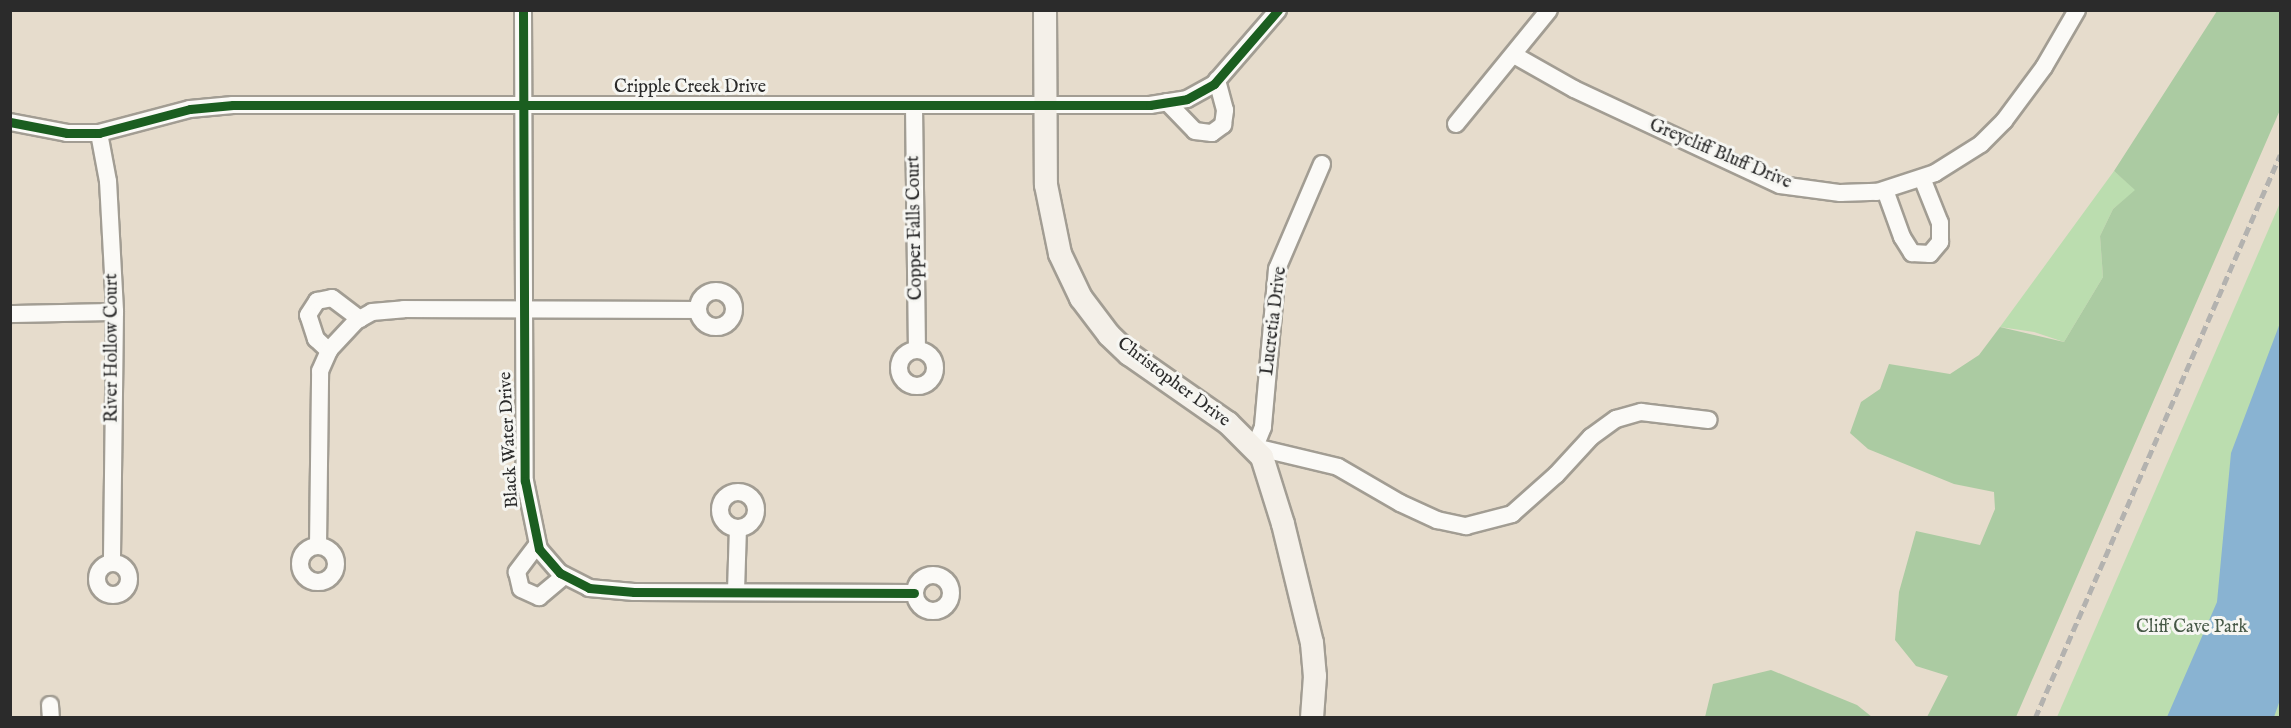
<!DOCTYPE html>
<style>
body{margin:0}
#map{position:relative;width:2291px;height:728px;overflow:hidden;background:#e6dccc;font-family:"IM FELL English",serif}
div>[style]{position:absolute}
.green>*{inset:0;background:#bbddaf}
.forest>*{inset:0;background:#abcba2}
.water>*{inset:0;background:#89b3d2}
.roads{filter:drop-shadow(2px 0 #a29d93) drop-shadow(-2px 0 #a29d93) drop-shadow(0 2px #a29d93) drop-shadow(0 -2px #a29d93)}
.street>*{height:16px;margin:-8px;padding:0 8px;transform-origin:8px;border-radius:8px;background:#fbfaf7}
.street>.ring{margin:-8px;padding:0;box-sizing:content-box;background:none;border:16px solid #fbfaf7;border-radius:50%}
.secondary>*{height:22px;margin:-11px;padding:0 11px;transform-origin:11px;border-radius:11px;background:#f4f0e9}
.rail>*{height:4.5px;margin-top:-2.25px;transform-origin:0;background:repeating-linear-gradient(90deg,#b3b2af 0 9px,transparent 0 13.5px)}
.cycleway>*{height:9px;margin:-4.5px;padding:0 4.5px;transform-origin:4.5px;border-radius:4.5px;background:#1b5e20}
span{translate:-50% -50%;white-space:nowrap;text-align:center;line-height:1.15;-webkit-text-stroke:6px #f6f6f2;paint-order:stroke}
.street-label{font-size:18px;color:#2b2b2b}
.park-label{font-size:18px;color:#465846}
.frame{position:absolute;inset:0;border:12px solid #2b2b2b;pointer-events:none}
</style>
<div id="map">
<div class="green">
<i style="clip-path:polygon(2114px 171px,2136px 190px,2113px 209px,2100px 236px,2103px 277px,2064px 342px,2034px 332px,2000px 327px)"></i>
<i style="clip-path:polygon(2280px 203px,2280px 717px,2057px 717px)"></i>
</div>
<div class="forest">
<i style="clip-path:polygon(2217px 11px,2280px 11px,2280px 110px,2016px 717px,1927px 717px,1948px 676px,1916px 666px,1895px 640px,1899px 592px,1916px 531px,1980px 545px,1995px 509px,1994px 492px,1954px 484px,1868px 449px,1850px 433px,1861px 402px,1880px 389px,1889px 364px,1950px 374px,1979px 355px,2000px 327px,2064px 342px,2103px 277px,2100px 236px,2113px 209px,2135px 190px,2114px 171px)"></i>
<i style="clip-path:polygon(1771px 670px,1857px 705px,1872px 717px,1705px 717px,1713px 684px)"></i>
</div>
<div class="water">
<i style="clip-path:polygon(2280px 323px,2280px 700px,2274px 717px,2167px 717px,2217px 602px,2231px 453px)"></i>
</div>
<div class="roads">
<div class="street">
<i style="left:523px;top:10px;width:471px;rotate:89.8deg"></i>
<i style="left:525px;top:481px;width:69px;rotate:78.4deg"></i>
<i style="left:539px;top:549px;width:32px;rotate:49deg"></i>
<i style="left:560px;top:573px;width:33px;rotate:27deg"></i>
<i style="left:589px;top:588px;width:45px;rotate:5.1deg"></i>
<i style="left:634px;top:592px;width:280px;rotate:0.2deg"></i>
<i style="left:1514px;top:55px;width:69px;rotate:29.5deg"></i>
<i style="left:1574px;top:89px;width:227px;rotate:25deg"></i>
<i style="left:1780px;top:185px;width:61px;rotate:7.6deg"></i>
<i style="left:1840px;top:193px;width:37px;rotate:-2deg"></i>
<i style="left:1877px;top:192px;width:61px;rotate:-18.1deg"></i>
<i style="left:1935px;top:173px;width:54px;rotate:-32.2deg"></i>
<i style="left:1981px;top:144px;width:33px;rotate:-45deg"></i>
<i style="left:2004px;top:121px;width:67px;rotate:-53.5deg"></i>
<i style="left:2044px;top:67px;width:66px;rotate:-59.9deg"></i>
<i style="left:1167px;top:102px;width:40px;rotate:46deg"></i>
<i style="left:1195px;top:131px;width:17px;rotate:7deg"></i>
<i style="left:1212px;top:133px;width:14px;rotate:-36deg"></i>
<i style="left:1223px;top:125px;width:15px;rotate:-82deg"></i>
<i style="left:1225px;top:110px;width:31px;rotate:-105deg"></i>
<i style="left:914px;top:106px;width:244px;rotate:89.3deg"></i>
<i style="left:10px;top:122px;width:58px;rotate:10.9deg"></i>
<i style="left:67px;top:133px;width:32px"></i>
<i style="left:99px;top:133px;width:94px;rotate:-14.8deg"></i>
<i style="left:190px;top:109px;width:43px;rotate:-5.3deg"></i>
<i style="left:233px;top:105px;width:917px"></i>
<i style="left:1150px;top:105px;width:37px;rotate:-9deg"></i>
<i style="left:1187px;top:99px;width:31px;rotate:-29deg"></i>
<i style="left:1214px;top:84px;width:98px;rotate:-49.1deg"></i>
<i style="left:1456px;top:124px;width:147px;rotate:-50.8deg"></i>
<i style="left:99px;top:133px;width:49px;rotate:79.4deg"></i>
<i style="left:108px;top:181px;width:131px;rotate:86.9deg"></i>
<i style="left:115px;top:312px;width:251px;rotate:90.7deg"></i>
<i style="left:1322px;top:164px;width:114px;rotate:113.2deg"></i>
<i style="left:1277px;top:269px;width:159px;rotate:95.1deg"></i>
<i style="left:1263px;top:427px;width:22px;rotate:112deg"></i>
<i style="left:1255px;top:447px;width:85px;rotate:13.5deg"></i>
<i style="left:1338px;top:467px;width:72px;rotate:30.1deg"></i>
<i style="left:1400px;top:503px;width:41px;rotate:24.7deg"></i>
<i style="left:1437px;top:520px;width:30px;rotate:12deg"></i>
<i style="left:1466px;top:526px;width:48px;rotate:-14.6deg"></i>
<i style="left:1512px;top:514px;width:59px;rotate:-41.6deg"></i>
<i style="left:1556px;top:475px;width:52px;rotate:-47.4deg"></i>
<i style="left:1591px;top:437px;width:31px;rotate:-36deg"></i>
<i style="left:1616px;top:419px;width:26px;rotate:-16deg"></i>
<i style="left:1641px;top:412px;width:68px;rotate:6.7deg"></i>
<i style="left:1885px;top:190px;width:50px;rotate:70.1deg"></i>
<i style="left:1902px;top:237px;width:19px;rotate:58deg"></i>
<i style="left:1912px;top:253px;width:18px;rotate:3deg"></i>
<i style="left:1930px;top:254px;width:16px;rotate:-50deg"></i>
<i style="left:1940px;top:242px;width:19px;rotate:-90deg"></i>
<i style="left:1940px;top:223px;width:48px;rotate:-111.8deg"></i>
<i class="ring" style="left:698px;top:291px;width:20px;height:20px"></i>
<i style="left:10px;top:314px;width:105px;rotate:-1.1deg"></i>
<i class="ring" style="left:899px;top:350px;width:20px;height:20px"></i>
<i style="left:329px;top:351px;width:18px;rotate:-137deg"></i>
<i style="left:316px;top:339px;width:25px;rotate:-108deg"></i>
<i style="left:308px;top:315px;width:17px;rotate:-57deg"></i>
<i style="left:317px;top:301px;width:15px;rotate:-11deg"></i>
<i style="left:332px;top:298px;width:35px;rotate:37deg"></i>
<i class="ring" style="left:720px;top:492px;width:20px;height:20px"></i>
<i style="left:537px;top:545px;width:34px;rotate:127deg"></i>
<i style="left:517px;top:572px;width:17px;rotate:77deg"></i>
<i style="left:521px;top:589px;width:20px;rotate:24deg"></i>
<i style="left:539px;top:597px;width:33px;rotate:-40deg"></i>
<i class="ring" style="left:300px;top:546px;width:20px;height:20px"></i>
<i style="left:318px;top:546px;width:175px;rotate:-89.3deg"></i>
<i style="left:320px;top:371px;width:24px;rotate:-66deg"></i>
<i style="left:330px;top:349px;width:38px;rotate:-47deg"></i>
<i style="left:356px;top:321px;width:18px;rotate:-29deg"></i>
<i style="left:372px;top:312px;width:32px;rotate:-5deg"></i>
<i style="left:404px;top:309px;width:293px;rotate:0.2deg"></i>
<i class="ring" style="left:97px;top:563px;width:16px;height:16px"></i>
<i class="ring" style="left:915px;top:575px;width:20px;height:20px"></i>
<i style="left:736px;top:591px;width:63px;rotate:-88.2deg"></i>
<i style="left:50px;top:705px;width:13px;rotate:86deg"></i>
</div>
<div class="secondary">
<i style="left:1045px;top:10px;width:175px;rotate:89.7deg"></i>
<i style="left:1046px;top:185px;width:70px;rotate:78.5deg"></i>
<i style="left:1060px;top:254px;width:49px;rotate:64.5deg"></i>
<i style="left:1081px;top:298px;width:46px;rotate:52.9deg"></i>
<i style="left:1109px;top:335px;width:28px;rotate:44deg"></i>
<i style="left:1129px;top:354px;width:121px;rotate:34.9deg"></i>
<i style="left:1228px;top:423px;width:48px;rotate:45deg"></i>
<i style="left:1262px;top:457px;width:70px;rotate:72.6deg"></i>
<i style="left:1283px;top:524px;width:122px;rotate:76.3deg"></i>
<i style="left:1312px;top:643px;width:33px;rotate:85deg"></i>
<i style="left:1315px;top:676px;width:42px;rotate:94.1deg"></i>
</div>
</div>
<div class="rail">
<i style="left:2035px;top:718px;width:614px;rotate:-66.48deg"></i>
</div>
<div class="cycleway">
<i style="left:523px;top:10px;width:471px;rotate:89.8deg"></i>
<i style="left:525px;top:481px;width:69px;rotate:78.4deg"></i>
<i style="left:539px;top:549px;width:32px;rotate:49deg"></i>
<i style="left:560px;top:573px;width:33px;rotate:27deg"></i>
<i style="left:589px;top:588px;width:45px;rotate:5.1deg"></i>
<i style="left:634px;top:592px;width:280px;rotate:0.2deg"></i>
<i style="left:10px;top:122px;width:58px;rotate:10.9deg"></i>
<i style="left:67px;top:133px;width:32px"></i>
<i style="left:99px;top:133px;width:94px;rotate:-14.8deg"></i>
<i style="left:190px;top:109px;width:43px;rotate:-5.3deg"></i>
<i style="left:233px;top:105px;width:917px"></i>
<i style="left:1150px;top:105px;width:37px;rotate:-9deg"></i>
<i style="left:1187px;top:99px;width:31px;rotate:-29deg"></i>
<i style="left:1214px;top:84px;width:98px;rotate:-49.1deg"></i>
</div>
<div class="street-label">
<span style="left:690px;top:88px">Cripple Creek Drive</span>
<span style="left:1720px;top:155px;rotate:23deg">Greycliff Bluff Drive</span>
<span style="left:916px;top:228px;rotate:-91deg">Copper Falls Court</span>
<span style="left:1275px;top:321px;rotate:-83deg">Lucretia Drive</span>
<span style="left:113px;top:348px;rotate:-90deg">River Hollow Court</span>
<span style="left:1173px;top:383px;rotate:37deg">Christopher Drive</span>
<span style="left:510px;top:440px;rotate:-93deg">Black Water Drive</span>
</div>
<div class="park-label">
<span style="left:2192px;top:628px">Cliff Cave Park</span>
</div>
<div class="frame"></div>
</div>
